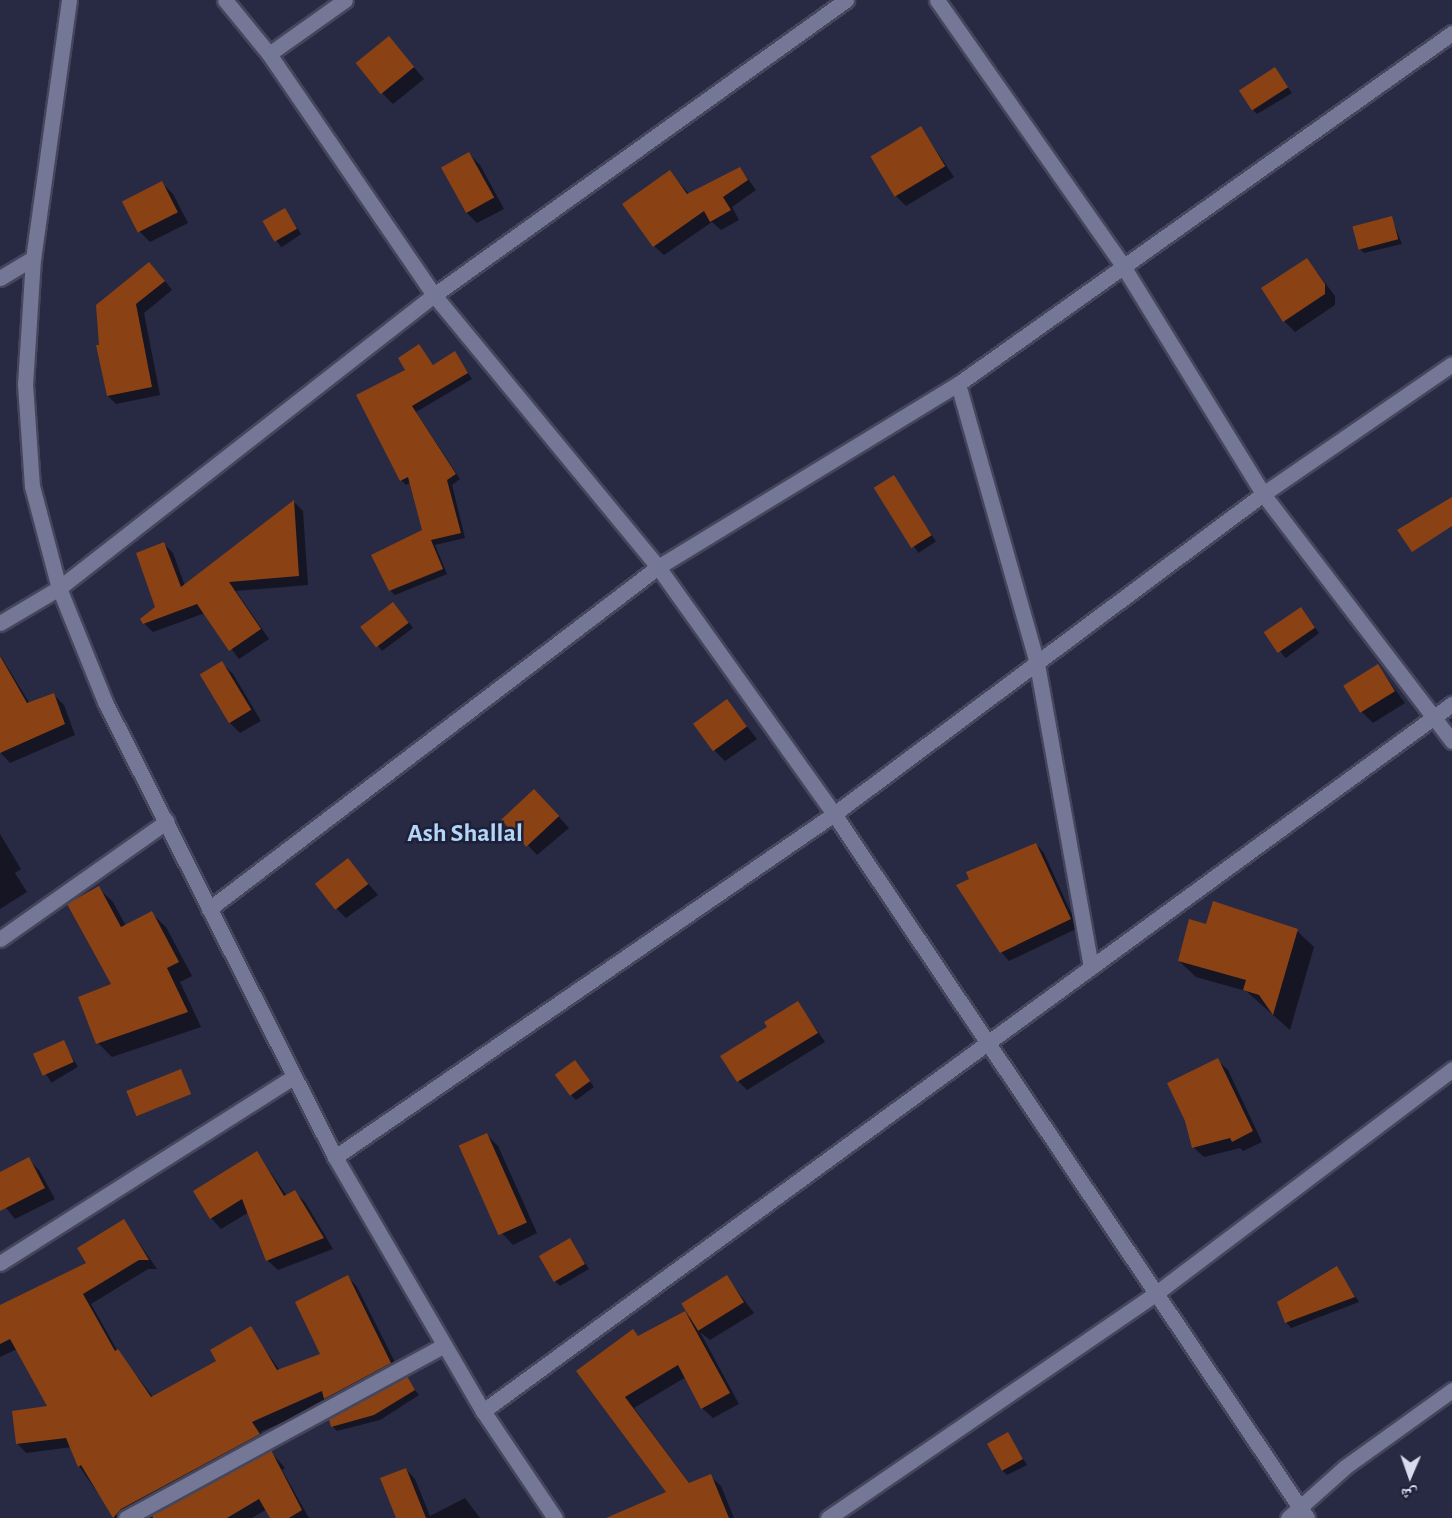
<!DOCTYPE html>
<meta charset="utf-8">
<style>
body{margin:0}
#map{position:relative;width:1452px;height:1518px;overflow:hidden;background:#282943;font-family:"Alegreya Sans","Noto Naskh Arabic",sans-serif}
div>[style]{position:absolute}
.shadow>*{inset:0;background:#0007;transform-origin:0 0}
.building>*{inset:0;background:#8a4214;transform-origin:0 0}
.roads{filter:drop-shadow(2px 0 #45465c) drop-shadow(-2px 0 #45465c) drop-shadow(0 2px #45465c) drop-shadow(0 -2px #45465c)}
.minor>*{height:15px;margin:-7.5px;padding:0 7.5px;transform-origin:7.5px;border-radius:7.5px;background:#747796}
.secondary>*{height:15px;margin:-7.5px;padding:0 7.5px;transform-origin:7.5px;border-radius:7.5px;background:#747796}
span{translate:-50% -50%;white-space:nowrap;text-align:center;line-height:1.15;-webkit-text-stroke:5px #1e1f38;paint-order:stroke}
.quarter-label{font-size:26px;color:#b3d6f8;font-weight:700}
.north{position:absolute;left:1380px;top:1446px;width:60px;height:60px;-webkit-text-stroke:4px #1e1f38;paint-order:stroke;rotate:182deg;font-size:16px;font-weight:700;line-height:24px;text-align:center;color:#dadcee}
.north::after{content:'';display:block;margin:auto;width:21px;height:27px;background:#dadcee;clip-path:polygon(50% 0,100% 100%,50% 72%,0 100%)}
</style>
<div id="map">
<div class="shadow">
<i style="clip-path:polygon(389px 38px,424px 79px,393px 104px,382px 93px)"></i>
<i style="clip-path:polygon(1275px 69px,1292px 93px,1257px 114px,1252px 109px)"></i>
<i style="clip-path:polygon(921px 128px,954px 177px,906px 206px,895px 195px)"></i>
<i style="clip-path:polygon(469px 154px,480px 165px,504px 209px,477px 223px,466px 212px)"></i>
<i style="clip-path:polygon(740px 168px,756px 190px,732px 207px,739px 220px,721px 230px,712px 222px,664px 255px,654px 246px,670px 172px,689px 194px)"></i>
<i style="clip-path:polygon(162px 183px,173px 194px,188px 223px,150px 242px,139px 231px,124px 202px)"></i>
<i style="left:285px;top:210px;width:29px;height:24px;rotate:56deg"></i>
<i style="clip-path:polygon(1391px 217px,1402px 244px,1364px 253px,1359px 248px)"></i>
<i style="clip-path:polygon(1307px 259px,1335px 296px,1335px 305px,1295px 332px,1284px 321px)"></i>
<i style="clip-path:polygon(158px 272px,172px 290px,144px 313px,160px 395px,116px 404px,108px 396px,98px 347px)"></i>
<i style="clip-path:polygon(419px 346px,434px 366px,455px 353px,472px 379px,416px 412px,460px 479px,452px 485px,465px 538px,435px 545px,447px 574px,395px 595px,390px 590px,424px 531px,411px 482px,406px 485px,401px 480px,407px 370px)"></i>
<i style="left:894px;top:477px;width:77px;height:21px;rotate:57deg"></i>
<i style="clip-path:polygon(294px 502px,303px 511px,308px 585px,236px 591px,269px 639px,239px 659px,205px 613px,153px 632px,144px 623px,157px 607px,164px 544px,173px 553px,185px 586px)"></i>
<i style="clip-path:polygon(398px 609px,413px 628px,382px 651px,362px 626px)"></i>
<i style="left:1301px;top:609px;width:30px;height:42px;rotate:53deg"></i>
<i style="clip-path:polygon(0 655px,30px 704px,54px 695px,64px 705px,75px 735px,10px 763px,0 752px)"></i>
<i style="clip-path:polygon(222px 663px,233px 674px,261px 721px,240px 733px,229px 722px)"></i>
<i style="clip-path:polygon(1378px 666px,1405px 703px,1373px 723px,1362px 712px)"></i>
<i style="clip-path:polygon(727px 701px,757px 739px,725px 761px,714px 750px)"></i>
<i style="clip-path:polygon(545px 801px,569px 828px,537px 855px,503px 818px)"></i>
<i style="clip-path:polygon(0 834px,21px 869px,15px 873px,27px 892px,0 909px)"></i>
<i style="clip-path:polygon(1036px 844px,1044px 853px,1078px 928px,1009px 961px,1001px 952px)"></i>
<i style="clip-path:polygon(348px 860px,378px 895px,346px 918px,335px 907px)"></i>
<i style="clip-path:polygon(98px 888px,113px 902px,126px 926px,151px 913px,166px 927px,192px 976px,180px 982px,201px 1027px,112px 1057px,98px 1043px,113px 985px)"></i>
<i style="clip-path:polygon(1207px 926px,1297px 931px,1314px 947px,1290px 1030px,1246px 991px,1196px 977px,1179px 961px)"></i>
<i style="clip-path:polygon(798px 1003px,825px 1042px,747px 1090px,738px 1081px,769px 1027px)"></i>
<i style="left:63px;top:1042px;width:29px;height:31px;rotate:59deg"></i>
<i style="clip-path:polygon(1217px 1060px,1228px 1070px,1262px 1142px,1243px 1151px,1240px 1148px,1204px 1157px,1193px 1147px,1186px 1120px)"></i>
<i style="clip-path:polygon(580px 1067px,594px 1087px,576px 1100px,571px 1095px)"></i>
<i style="clip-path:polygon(487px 1135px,498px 1146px,537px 1233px,513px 1245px,502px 1233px)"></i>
<i style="clip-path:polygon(257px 1153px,287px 1196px,295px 1192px,305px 1202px,333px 1249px,278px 1270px,267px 1260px,249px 1212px,221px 1229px,211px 1218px)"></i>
<i style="clip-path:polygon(28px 1159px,39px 1170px,55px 1199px,15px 1219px,0 1200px,0 1174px)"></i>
<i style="clip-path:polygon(124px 1221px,157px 1269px,148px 1269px,91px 1304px,117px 1350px,153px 1397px,218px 1361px,250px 1328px,280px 1371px,323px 1355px,348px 1277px,357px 1287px,400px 1372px,260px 1432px,268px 1444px,131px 1518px,115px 1518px,79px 1466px,72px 1447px,26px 1453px,17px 1443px,50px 1408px,17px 1349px,0 1357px,0 1307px,89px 1263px)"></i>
<i style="clip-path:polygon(570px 1240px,589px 1269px,560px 1286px,555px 1281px)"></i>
<i style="clip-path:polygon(1337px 1268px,1359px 1302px,1291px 1328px,1286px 1322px)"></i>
<i style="clip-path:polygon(726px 1276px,754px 1313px,710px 1340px,700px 1332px,739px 1404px,713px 1418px,702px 1408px,686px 1377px,634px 1408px,690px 1484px,710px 1476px,721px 1486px,734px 1518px,657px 1518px,668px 1493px,578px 1372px,633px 1331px,639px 1337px,685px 1313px,690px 1318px)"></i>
<i style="clip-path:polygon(406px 1378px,419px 1395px,380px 1420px,337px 1431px,332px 1426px)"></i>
<i style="clip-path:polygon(1008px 1434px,1027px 1465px,1007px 1475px,1002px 1470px)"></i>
<i style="clip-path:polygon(271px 1452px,285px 1468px,282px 1470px,309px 1518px,272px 1518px,267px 1509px,252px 1518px,150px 1518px)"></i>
<i style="clip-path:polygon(406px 1469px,415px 1479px,430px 1516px,465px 1498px,480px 1518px,398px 1518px)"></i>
</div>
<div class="building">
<i style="left:389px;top:36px;width:40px;height:43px;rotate:51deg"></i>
<i style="left:1275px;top:67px;width:24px;height:43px;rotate:57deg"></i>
<i style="left:921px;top:126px;width:47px;height:59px;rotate:59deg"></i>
<i style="left:469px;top:152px;width:52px;height:32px;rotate:61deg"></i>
<i style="clip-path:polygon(740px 167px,748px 180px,723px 197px,731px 210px,710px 222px,704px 211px,653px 247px,622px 204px,670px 170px,687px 194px)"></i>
<i style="left:162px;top:181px;width:35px;height:45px;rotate:63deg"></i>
<i style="left:285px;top:208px;width:24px;height:26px;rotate:60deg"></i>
<i style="left:1392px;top:216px;width:24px;height:41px;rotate:75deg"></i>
<i style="clip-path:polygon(1307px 258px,1325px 284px,1325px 294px,1283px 322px,1261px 288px)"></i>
<i style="clip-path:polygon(149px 262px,165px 281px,136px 304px,152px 387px,107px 396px,96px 345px,99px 345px,96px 305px)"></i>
<i style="clip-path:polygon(419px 344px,433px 365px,455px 351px,468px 373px,412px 406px,456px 474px,447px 480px,461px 533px,431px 540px,443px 569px,389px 591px,371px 555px,422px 530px,408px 477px,400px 481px,356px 395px,405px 370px,398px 358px)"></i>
<i style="left:894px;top:475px;width:71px;height:24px;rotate:58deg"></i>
<i style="clip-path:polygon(1452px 497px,1452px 526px,1412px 552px,1397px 530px)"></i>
<i style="clip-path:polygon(294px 500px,299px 576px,229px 582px,261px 629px,229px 651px,197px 604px,143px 624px,140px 619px,155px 607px,136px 553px,164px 542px,181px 587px)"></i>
<i style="left:393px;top:602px;width:26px;height:41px;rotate:53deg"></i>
<i style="left:1301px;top:607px;width:25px;height:45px;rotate:56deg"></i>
<i style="clip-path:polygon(0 656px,27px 703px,54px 693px,65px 724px,0 753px)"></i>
<i style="left:222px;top:661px;width:57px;height:26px;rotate:59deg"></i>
<i style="left:1378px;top:664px;width:32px;height:41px;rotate:58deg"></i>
<i style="left:727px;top:699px;width:34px;height:42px;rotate:54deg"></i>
<i style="left:534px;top:789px;width:37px;height:45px;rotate:47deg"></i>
<i style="clip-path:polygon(1036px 843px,1071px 919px,1000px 953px,956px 885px,969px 879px,966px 872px)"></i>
<i style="left:348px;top:858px;width:33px;height:42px;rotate:52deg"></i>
<i style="clip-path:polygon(99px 886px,121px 927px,152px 911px,179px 962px,167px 968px,188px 1012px,96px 1044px,78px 997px,111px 984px,67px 904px)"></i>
<i style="clip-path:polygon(1213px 901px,1298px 929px,1273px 1015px,1259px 995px,1243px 990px,1246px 980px,1178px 961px,1189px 919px,1206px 924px)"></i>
<i style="clip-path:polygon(798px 1001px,818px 1033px,737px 1082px,720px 1056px,767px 1027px,764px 1022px)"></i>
<i style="left:64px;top:1040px;width:24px;height:34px;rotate:66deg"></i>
<i style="clip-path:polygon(1218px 1058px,1253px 1131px,1232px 1142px,1230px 1138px,1192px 1148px,1185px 1121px,1167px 1083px)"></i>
<i style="left:575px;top:1060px;width:26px;height:25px;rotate:54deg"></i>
<i style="left:181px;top:1069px;width:27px;height:59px;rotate:68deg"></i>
<i style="left:487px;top:1133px;width:98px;height:31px;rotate:66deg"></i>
<i style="clip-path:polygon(257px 1151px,284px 1196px,295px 1190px,324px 1238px,266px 1261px,242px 1199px,210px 1219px,193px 1191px)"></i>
<i style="clip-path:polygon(29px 1157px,45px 1188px,0 1211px,0 1172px)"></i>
<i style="clip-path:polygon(124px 1219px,149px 1260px,139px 1260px,83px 1294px,115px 1351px,118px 1349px,151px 1397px,216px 1361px,210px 1350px,251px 1326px,277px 1370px,320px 1354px,295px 1302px,348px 1275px,391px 1363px,324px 1399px,322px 1391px,252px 1422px,260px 1434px,121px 1509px,113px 1518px,81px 1465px,78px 1467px,66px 1438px,16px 1444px,12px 1411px,47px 1406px,10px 1339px,0 1344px,0 1305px,86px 1263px,77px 1248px)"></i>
<i style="left:570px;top:1238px;width:30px;height:36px;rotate:60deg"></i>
<i style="clip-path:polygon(1337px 1266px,1355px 1297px,1285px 1323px,1277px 1302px)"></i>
<i style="left:727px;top:1275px;width:32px;height:54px;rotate:58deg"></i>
<i style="clip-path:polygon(685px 1311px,730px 1393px,701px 1409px,678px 1365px,625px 1397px,689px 1483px,711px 1474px,729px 1518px,606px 1518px,666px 1492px,576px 1371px,633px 1329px,638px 1336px)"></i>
<i style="clip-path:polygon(407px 1376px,415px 1390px,374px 1415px,331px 1427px,329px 1419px)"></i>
<i style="left:1008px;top:1432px;width:31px;height:24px;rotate:61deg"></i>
<i style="clip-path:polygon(271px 1450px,302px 1510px,289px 1518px,270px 1518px,259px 1499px,227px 1518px,153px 1518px,152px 1515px)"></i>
<i style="clip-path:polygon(406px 1468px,426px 1518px,396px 1518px,380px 1478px)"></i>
</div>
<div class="roads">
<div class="minor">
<i style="left:225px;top:0;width:70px;rotate:50.8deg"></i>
<i style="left:269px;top:54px;width:292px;rotate:55.6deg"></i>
<i style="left:434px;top:295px;width:352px;rotate:50.5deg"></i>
<i style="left:658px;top:567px;width:303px;rotate:54.5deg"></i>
<i style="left:834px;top:814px;width:848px;rotate:56.1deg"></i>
<i style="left:937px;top:0;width:325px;rotate:55deg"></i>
<i style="left:1123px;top:266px;width:268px;rotate:58.4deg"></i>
<i style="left:1263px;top:494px;width:311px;rotate:52.6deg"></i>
<i style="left:269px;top:54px;width:93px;rotate:-35.4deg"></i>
<i style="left:0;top:278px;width:39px;rotate:-31deg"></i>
<i style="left:958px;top:384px;width:291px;rotate:74.2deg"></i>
<i style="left:1037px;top:664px;width:308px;rotate:79.9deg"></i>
<i style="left:0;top:623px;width:69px;rotate:-30.7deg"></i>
<i style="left:59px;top:588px;width:476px;rotate:-38deg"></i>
<i style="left:434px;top:295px;width:507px;rotate:-35.6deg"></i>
<i style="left:209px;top:909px;width:564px;rotate:-37.3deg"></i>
<i style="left:658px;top:567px;width:351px;rotate:-31.4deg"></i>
<i style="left:958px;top:384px;width:606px;rotate:-35.39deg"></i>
<i style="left:0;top:939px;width:204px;rotate:-35.2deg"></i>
<i style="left:335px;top:1157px;width:606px;rotate:-34.5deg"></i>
<i style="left:834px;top:814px;width:535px;rotate:-36.72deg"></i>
<i style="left:1263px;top:494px;width:229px;rotate:-34.5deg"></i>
<i style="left:0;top:1263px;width:347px;rotate:-32.4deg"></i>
<i style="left:483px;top:1411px;width:1200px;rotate:-36.12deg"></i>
<i style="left:126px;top:1518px;width:362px;rotate:-28.5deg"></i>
<i style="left:828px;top:1518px;width:396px;rotate:-34.4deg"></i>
<i style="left:1155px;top:1294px;width:373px;rotate:-37.1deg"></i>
<i style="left:1288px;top:1518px;width:76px;rotate:-41.8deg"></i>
<i style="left:1345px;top:1467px;width:132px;rotate:-35.7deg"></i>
</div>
<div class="secondary">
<i style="left:69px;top:0;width:260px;rotate:97.9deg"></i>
<i style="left:33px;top:258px;width:126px;rotate:93.6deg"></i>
<i style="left:25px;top:384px;width:102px;rotate:86.1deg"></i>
<i style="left:32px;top:486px;width:106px;rotate:75.2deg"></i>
<i style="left:59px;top:588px;width:123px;rotate:68deg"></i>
<i style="left:105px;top:702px;width:510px;rotate:63.18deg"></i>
<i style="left:335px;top:1157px;width:294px;rotate:59.8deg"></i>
<i style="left:483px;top:1411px;width:129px;rotate:56.1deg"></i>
</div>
</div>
<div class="quarter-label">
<span style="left:465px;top:834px">Ash Shallal</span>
</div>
<div class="north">ش</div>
</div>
